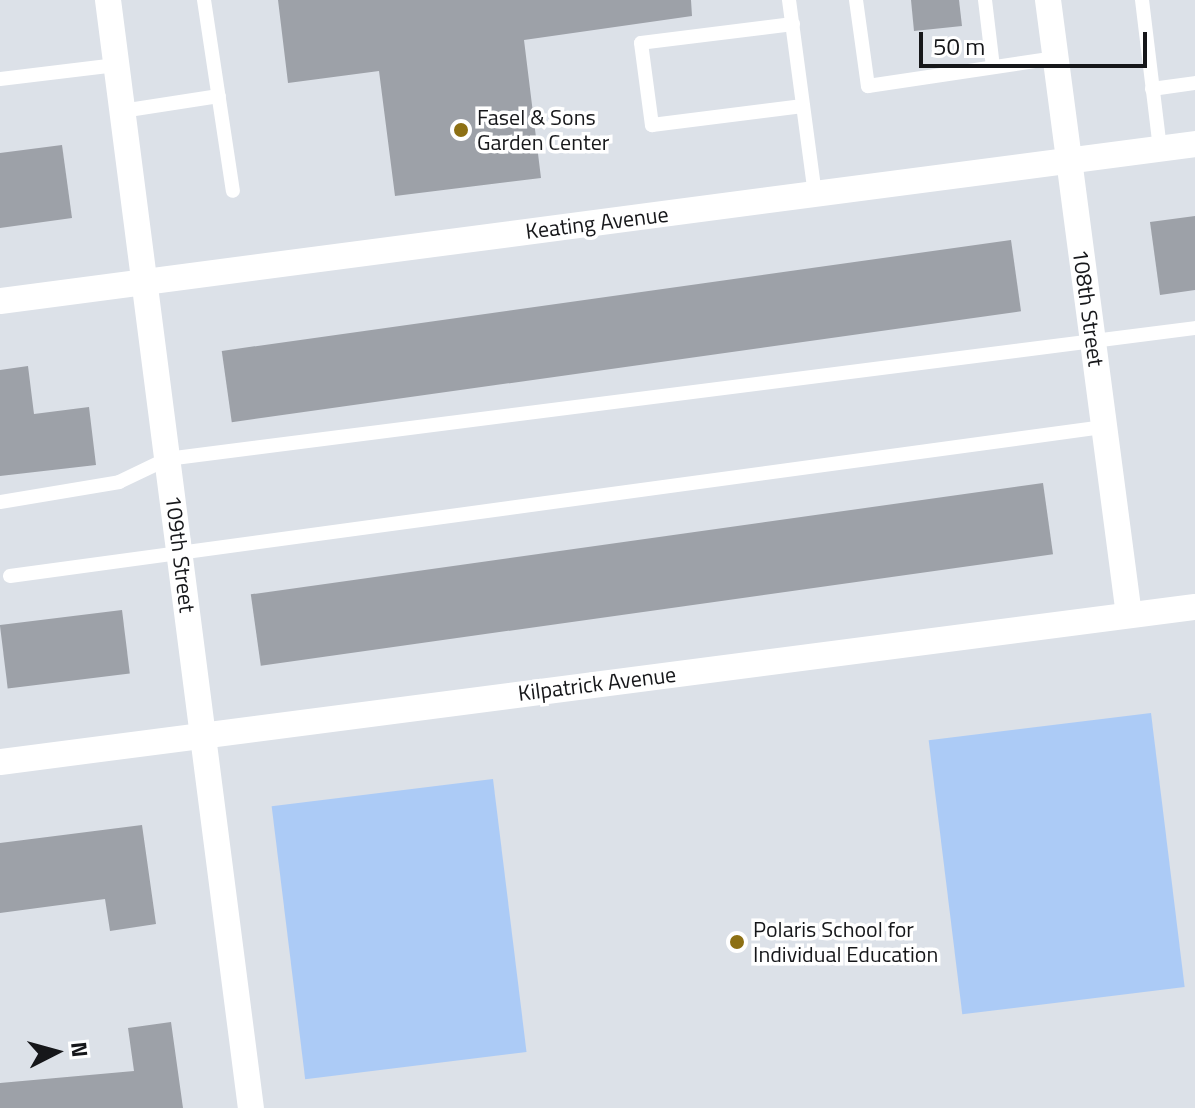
<!DOCTYPE html>
<style>
body{margin:0}
#map{position:relative;width:1195px;height:1108px;overflow:hidden;background:#dce1e8;font-family:"Titillium Web",sans-serif}
div>[style]{position:absolute}
.green>*{inset:0;background:#accbf6;transform-origin:0 0}
.building>*{inset:0;background:#9da1a8;transform-origin:0 0}
.lane>*{height:14px;margin:-7px;padding:0 7px;transform-origin:7px;border-radius:7px;background:#fff}
.street>*{height:26px;margin:-13px;padding:0 13px;transform-origin:13px;border-radius:13px;background:#fff}
.dots>*{width:22px;height:22px;translate:-50% -50%;box-sizing:border-box;border:4px solid #fff;border-radius:50%}
span{translate:-50% -50%;white-space:nowrap;text-align:center;line-height:1.15;-webkit-text-stroke:7px #fff;paint-order:stroke}
.poi-label{font-size:22px;color:#16171a}
.left{translate:0 -50%;text-align:left}
.street-label{font-size:22px;color:#16171a}
.north{position:absolute;left:16px;top:1012px;width:80px;height:80px;-webkit-text-stroke:6px #fff;paint-order:stroke;rotate:84deg;font-size:22px;font-weight:700;line-height:32px;text-align:center;color:#16171a}
.north::after{content:'';display:block;margin:auto;width:28px;height:36px;background:#16171a;clip-path:polygon(50% 0,100% 100%,50% 72%,0 100%)}
.scale{position:absolute;left:919px;top:32px;width:228px;height:36px;box-sizing:border-box;border:4px solid #16171a;border-top:0;padding-left:10px;font-size:24px;line-height:28px;white-space:nowrap;color:#16171a;-webkit-text-stroke:6px #fff;paint-order:stroke}
</style>
<div id="map">
<div class="green">
<i style="left:1151px;top:713px;width:276px;height:224px;rotate:83deg"></i>
<i style="left:493px;top:779px;width:275px;height:223px;rotate:83deg"></i>
</div>
<div class="building">
<i style="clip-path:polygon(278px 0,691px 0,692px 16px,524px 40px,541px 178px,395px 196px,379px 71px,288px 83px)"></i>
<i style="clip-path:polygon(911px 0,959px 0,962px 26px,914px 31px)"></i>
<i style="clip-path:polygon(62px 145px,72px 218px,0 228px,0 153px)"></i>
<i style="clip-path:polygon(1195px 216px,1195px 290px,1160px 295px,1150px 222px)"></i>
<i style="left:1011px;top:240px;width:72px;height:797px;rotate:82deg"></i>
<i style="clip-path:polygon(28px 366px,34px 414px,89px 407px,96px 465px,0 476px,0 370px)"></i>
<i style="left:1043px;top:483px;width:72px;height:800px;rotate:82deg"></i>
<i style="left:122px;top:610px;width:64px;height:123px;rotate:83deg"></i>
<i style="clip-path:polygon(142px 825px,156px 924px,110px 931px,105px 899px,0 913px,0 843px)"></i>
<i style="clip-path:polygon(171px 1022px,183px 1108px,0 1108px,0 1083px,134px 1071px,128px 1028px)"></i>
</div>
<div class="lane">
<i style="left:204px;top:0;width:193px;rotate:81.4deg"></i>
<i style="left:789px;top:0;width:196px;rotate:82.4deg"></i>
<i style="left:856px;top:0;width:87px;rotate:82.1deg"></i>
<i style="left:868px;top:86px;width:190px;rotate:-8.5deg"></i>
<i style="left:985px;top:0;width:67px;rotate:83.2deg"></i>
<i style="left:1142px;top:0;width:150px;rotate:83.1deg"></i>
<i style="left:793px;top:24px;width:153px;rotate:172.9deg"></i>
<i style="left:641px;top:43px;width:83px;rotate:82.4deg"></i>
<i style="left:652px;top:125px;width:152px;rotate:-7.2deg"></i>
<i style="left:0;top:79px;width:117px;rotate:-6.9deg"></i>
<i style="left:1152px;top:89px;width:43px;rotate:-7.9deg"></i>
<i style="left:122px;top:111px;width:98px;rotate:-8.8deg"></i>
<i style="left:0;top:502px;width:121px;rotate:-9.5deg"></i>
<i style="left:119px;top:482px;width:53px;rotate:-25.6deg"></i>
<i style="left:167px;top:459px;width:1036px;rotate:-7.26deg"></i>
<i style="left:10px;top:576px;width:1104px;rotate:-7.76deg"></i>
</div>
<div class="street">
<i style="left:108px;top:0;width:1117px;rotate:82.65deg"></i>
<i style="left:1048px;top:0;width:620px;rotate:82.5deg"></i>
<i style="left:0;top:301px;width:1205px;rotate:-7.48deg"></i>
<i style="left:0;top:762px;width:1205px;rotate:-7.39deg"></i>
</div>
<div class="dots">
<i style="left:461px;top:130px;background:#8d7014"></i>
<i style="left:737px;top:942px;background:#8d7014"></i>
</div>
<div class="poi-label">
<span class="left" style="left:477px;top:130px">Fasel &amp; Sons<br>Garden Center</span>
<span class="left" style="left:753px;top:942px">Polaris School for<br>Individual Education</span>
</div>
<div class="street-label">
<span style="left:597px;top:223px;rotate:-7deg">Keating Avenue</span>
<span style="left:1088px;top:308px;rotate:82deg">108th Street</span>
<span style="left:180px;top:554px;rotate:83deg">109th Street</span>
<span style="left:597px;top:684px;rotate:-7deg">Kilpatrick Avenue</span>
</div>
<div class="north">N</div>
<div class="scale">50 m</div>
</div>
